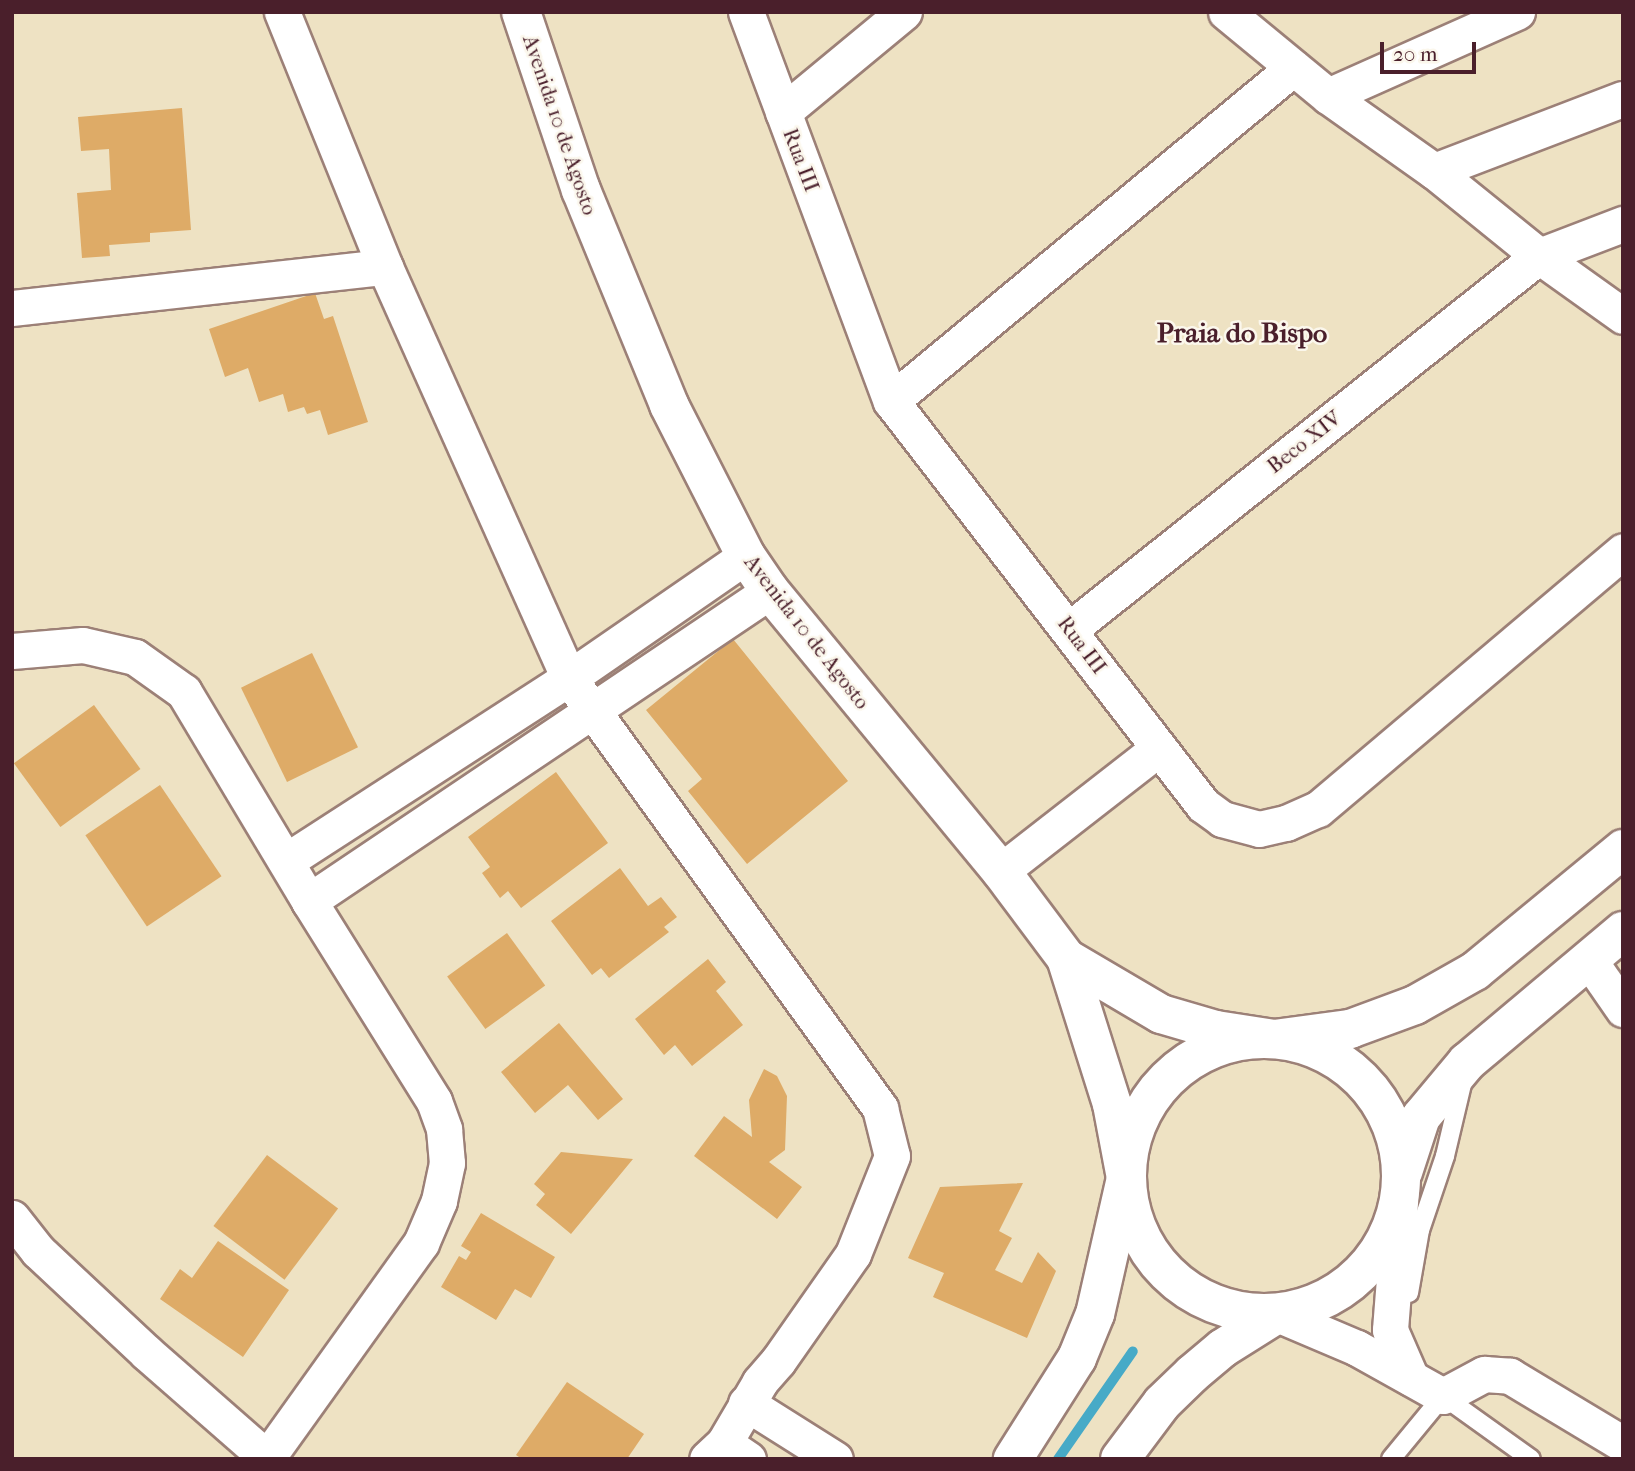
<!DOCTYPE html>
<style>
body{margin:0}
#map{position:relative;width:1635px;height:1471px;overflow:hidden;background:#eee2c3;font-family:"IM FELL French Canon",serif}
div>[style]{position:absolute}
.stream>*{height:10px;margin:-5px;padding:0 5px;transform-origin:5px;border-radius:5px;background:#47aac7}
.building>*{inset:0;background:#deab67;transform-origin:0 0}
.roads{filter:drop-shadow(2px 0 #9c8077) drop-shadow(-2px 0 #9c8077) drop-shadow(0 2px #9c8077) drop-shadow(0 -2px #9c8077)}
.service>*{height:18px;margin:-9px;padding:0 9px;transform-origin:9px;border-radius:9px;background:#fff}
.minor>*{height:35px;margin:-17.5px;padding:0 17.5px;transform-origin:17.5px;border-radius:17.5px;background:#fff}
.tertiary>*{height:38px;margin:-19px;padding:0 19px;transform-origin:19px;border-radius:19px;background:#fff}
.tertiary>.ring{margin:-19px;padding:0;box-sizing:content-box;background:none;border:38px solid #fff;border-radius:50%}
span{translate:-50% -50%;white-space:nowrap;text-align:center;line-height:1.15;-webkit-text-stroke:5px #fbf7ec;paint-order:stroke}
.street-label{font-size:21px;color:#4a1f2b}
.district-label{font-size:28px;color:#4a1f2b;font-weight:700}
.frame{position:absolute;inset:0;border:14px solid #4a1f2b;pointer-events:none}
.scale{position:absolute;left:1380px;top:42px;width:96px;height:32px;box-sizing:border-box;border:4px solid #4a1f2b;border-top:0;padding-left:9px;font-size:21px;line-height:24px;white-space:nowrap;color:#4a1f2b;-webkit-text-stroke:5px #fbf7ec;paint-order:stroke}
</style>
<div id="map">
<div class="stream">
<i style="left:1058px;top:1459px;width:131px;rotate:-55.2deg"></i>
</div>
<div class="building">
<i style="clip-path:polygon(182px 108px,191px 230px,150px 233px,150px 242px,109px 245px,110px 256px,82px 258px,77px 193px,111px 190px,109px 149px,81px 151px,78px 117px)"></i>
<i style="clip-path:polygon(315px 293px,324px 319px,333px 316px,368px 422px,328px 435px,320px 410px,307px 414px,304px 407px,288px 412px,283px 394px,259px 402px,248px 368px,225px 377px,209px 329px)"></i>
<i style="clip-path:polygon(733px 639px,848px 781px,747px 864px,688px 791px,702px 779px,646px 710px)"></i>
<i style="left:312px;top:653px;width:105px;height:79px;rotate:64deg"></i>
<i style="left:94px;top:705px;width:79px;height:99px;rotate:54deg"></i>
<i style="clip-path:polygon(556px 772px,608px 843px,521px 908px,508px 891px,500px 898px,482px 873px,490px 867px,468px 837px)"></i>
<i style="left:160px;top:785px;width:110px;height:90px;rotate:56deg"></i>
<i style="clip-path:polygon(620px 868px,648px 906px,661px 897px,677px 917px,664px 927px,669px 932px,609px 978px,601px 968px,592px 975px,551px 921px)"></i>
<i style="left:507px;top:933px;width:65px;height:74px;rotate:54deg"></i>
<i style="clip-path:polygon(708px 959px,726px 982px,716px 991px,743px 1025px,692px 1066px,675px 1045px,664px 1055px,635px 1019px)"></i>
<i style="clip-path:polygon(559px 1023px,623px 1099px,598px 1120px,568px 1085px,535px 1113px,501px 1072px)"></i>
<i style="clip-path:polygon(764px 1069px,777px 1076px,787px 1096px,785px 1150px,769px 1162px,802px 1187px,777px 1219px,694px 1156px,724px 1116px,752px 1137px,749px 1100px)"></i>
<i style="clip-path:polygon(561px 1152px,633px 1159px,571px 1234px,536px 1205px,545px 1194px,534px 1184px)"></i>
<i style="left:267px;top:1155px;width:89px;height:89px;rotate:37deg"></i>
<i style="clip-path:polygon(1023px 1183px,999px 1231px,1012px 1238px,995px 1270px,1022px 1283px,1038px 1252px,1056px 1271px,1027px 1338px,933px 1297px,944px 1273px,908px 1258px,940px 1187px)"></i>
<i style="clip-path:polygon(481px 1213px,555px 1257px,531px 1298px,515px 1289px,496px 1320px,441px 1287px,459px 1256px,466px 1260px,471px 1252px,461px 1246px)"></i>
<i style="clip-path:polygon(218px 1241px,289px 1290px,243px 1357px,160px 1299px,180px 1269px,192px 1278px)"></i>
<i style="clip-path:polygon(567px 1382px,644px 1434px,627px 1459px,522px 1459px,516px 1455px)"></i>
</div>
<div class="roads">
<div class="service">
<i style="left:1409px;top:1293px;width:64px;rotate:-80.1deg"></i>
<i style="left:1420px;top:1230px;width:78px;rotate:-71.3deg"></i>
<i style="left:1445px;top:1156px;width:78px;rotate:-76.7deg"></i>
<i style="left:1391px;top:1459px;width:82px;rotate:-50.5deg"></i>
<i style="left:1443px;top:1396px;width:108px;rotate:35.6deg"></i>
</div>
<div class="minor">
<i style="left:282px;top:12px;width:275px;rotate:68deg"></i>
<i style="left:385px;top:267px;width:450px;rotate:65.9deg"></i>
<i style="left:569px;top:678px;width:531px;rotate:54.12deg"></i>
<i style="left:880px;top:1108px;width:49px;rotate:76deg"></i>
<i style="left:892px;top:1156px;width:105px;rotate:111.7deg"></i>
<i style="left:853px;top:1254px;width:131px;rotate:125deg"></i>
<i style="left:778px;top:1361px;width:28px;rotate:131deg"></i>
<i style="left:760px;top:1382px;width:71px;rotate:120.5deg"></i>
<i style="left:724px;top:1443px;width:23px;rotate:137deg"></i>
<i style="left:746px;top:12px;width:415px;rotate:69.6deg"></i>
<i style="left:891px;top:401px;width:510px;rotate:52.32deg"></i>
<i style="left:1203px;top:805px;width:24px;rotate:36deg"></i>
<i style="left:1222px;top:819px;width:38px;rotate:15deg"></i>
<i style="left:1259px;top:829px;width:28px;rotate:-13deg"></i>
<i style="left:1286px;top:823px;width:35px;rotate:-24deg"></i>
<i style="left:1318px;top:809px;width:399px;rotate:-40.2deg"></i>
<i style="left:1226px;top:12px;width:132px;rotate:39.5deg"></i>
<i style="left:1328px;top:96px;width:130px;rotate:35.3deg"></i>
<i style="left:1434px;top:171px;width:135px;rotate:39deg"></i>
<i style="left:1539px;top:256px;width:103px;rotate:35.5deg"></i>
<i style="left:1328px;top:96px;width:207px;rotate:-24deg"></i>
<i style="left:783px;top:112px;width:157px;rotate:-39.6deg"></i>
<i style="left:1434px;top:171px;width:202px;rotate:-20.9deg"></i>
<i style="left:12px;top:308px;width:375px;rotate:-6.3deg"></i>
<i style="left:891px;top:401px;width:522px;rotate:-39.64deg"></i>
<i style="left:1070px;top:629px;width:599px;rotate:-38.5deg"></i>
<i style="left:1539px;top:256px;width:90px;rotate:-20.9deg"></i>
<i style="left:12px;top:651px;width:71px;rotate:-4.8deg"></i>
<i style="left:83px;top:645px;width:53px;rotate:13deg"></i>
<i style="left:135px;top:657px;width:60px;rotate:35.5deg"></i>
<i style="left:184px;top:692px;width:244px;rotate:59.1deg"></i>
<i style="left:309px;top:901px;width:236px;rotate:58deg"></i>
<i style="left:434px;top:1101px;width:30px;rotate:70deg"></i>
<i style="left:444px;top:1129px;width:34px;rotate:85deg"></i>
<i style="left:447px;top:1163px;width:39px;rotate:102deg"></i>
<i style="left:439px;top:1201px;width:46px;rotate:113.2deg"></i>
<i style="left:421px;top:1243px;width:264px;rotate:125.6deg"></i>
<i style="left:286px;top:861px;width:337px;rotate:-32.9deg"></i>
<i style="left:569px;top:678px;width:215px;rotate:-34.6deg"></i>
<i style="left:1001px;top:871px;width:200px;rotate:-37.9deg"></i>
<i style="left:309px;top:901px;width:556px;rotate:-33.92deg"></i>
<i style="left:1589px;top:960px;width:60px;rotate:55.2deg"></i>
<i style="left:1402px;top:1177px;width:153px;rotate:94.5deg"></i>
<i style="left:1390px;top:1330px;width:52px;rotate:66.4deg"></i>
<i style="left:12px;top:1218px;width:42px;rotate:51.8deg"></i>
<i style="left:38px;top:1251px;width:149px;rotate:43.1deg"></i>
<i style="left:147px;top:1353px;width:161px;rotate:41.2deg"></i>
<i style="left:1277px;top:1314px;width:87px;rotate:23deg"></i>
<i style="left:1357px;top:1348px;width:98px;rotate:29.2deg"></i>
<i style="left:1443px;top:1396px;width:47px;rotate:-28.2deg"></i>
<i style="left:1484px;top:1374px;width:26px;rotate:4deg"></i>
<i style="left:1510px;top:1376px;width:132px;rotate:31deg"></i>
<i style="left:746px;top:1403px;width:105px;rotate:32.2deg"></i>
<i style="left:724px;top:1443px;width:29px;rotate:34deg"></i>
</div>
<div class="tertiary">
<i style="left:521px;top:12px;width:188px;rotate:71.4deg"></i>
<i style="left:581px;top:190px;width:232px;rotate:67.7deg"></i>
<i style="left:669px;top:405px;width:169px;rotate:63deg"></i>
<i style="left:746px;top:556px;width:42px;rotate:55.6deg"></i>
<i style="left:770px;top:591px;width:363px;rotate:50.5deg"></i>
<i style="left:1001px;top:871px;width:109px;rotate:53.2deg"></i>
<i style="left:1066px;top:958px;width:153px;rotate:72.5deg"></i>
<i style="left:1112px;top:1104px;width:75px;rotate:79.3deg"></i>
<i style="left:1126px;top:1178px;width:139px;rotate:102.8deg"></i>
<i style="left:1095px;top:1314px;width:48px;rotate:112.2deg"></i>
<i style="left:1077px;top:1358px;width:120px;rotate:122.4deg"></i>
<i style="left:1066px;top:958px;width:110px;rotate:30.5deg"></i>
<i style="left:1161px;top:1014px;width:57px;rotate:16.2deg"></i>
<i style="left:1216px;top:1030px;width:59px;rotate:8.8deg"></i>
<i style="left:1274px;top:1039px;width:77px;rotate:-7.5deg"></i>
<i style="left:1350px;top:1029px;width:69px;rotate:-20.3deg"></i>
<i style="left:1415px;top:1005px;width:69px;rotate:-29.5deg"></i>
<i style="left:1475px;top:971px;width:192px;rotate:-39.5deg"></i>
<i class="ring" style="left:1127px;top:1039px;width:236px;height:236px"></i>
<i style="left:1403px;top:1172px;width:58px;rotate:-71.9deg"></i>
<i style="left:1421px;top:1117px;width:72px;rotate:-50.1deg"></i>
<i style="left:1467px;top:1062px;width:204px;rotate:-40deg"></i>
<i style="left:1120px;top:1459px;width:70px;rotate:-53.1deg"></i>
<i style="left:1162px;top:1403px;width:42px;rotate:-44deg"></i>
<i style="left:1192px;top:1374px;width:40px;rotate:-40deg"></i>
<i style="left:1223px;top:1348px;width:64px;rotate:-32.2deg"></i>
</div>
</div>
<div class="street-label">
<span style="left:560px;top:125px;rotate:71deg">Avenida 10 de Agosto</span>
<span style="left:801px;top:160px;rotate:69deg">Rua III</span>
<span style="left:1304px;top:442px;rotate:-38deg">Beco XIV</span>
<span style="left:807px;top:632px;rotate:52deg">Avenida 10 de Agosto</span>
<span style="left:1082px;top:645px;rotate:53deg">Rua III</span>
</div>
<div class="district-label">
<span style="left:1242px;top:333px">Praia do Bispo</span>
</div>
<div class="frame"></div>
<div class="scale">20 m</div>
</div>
